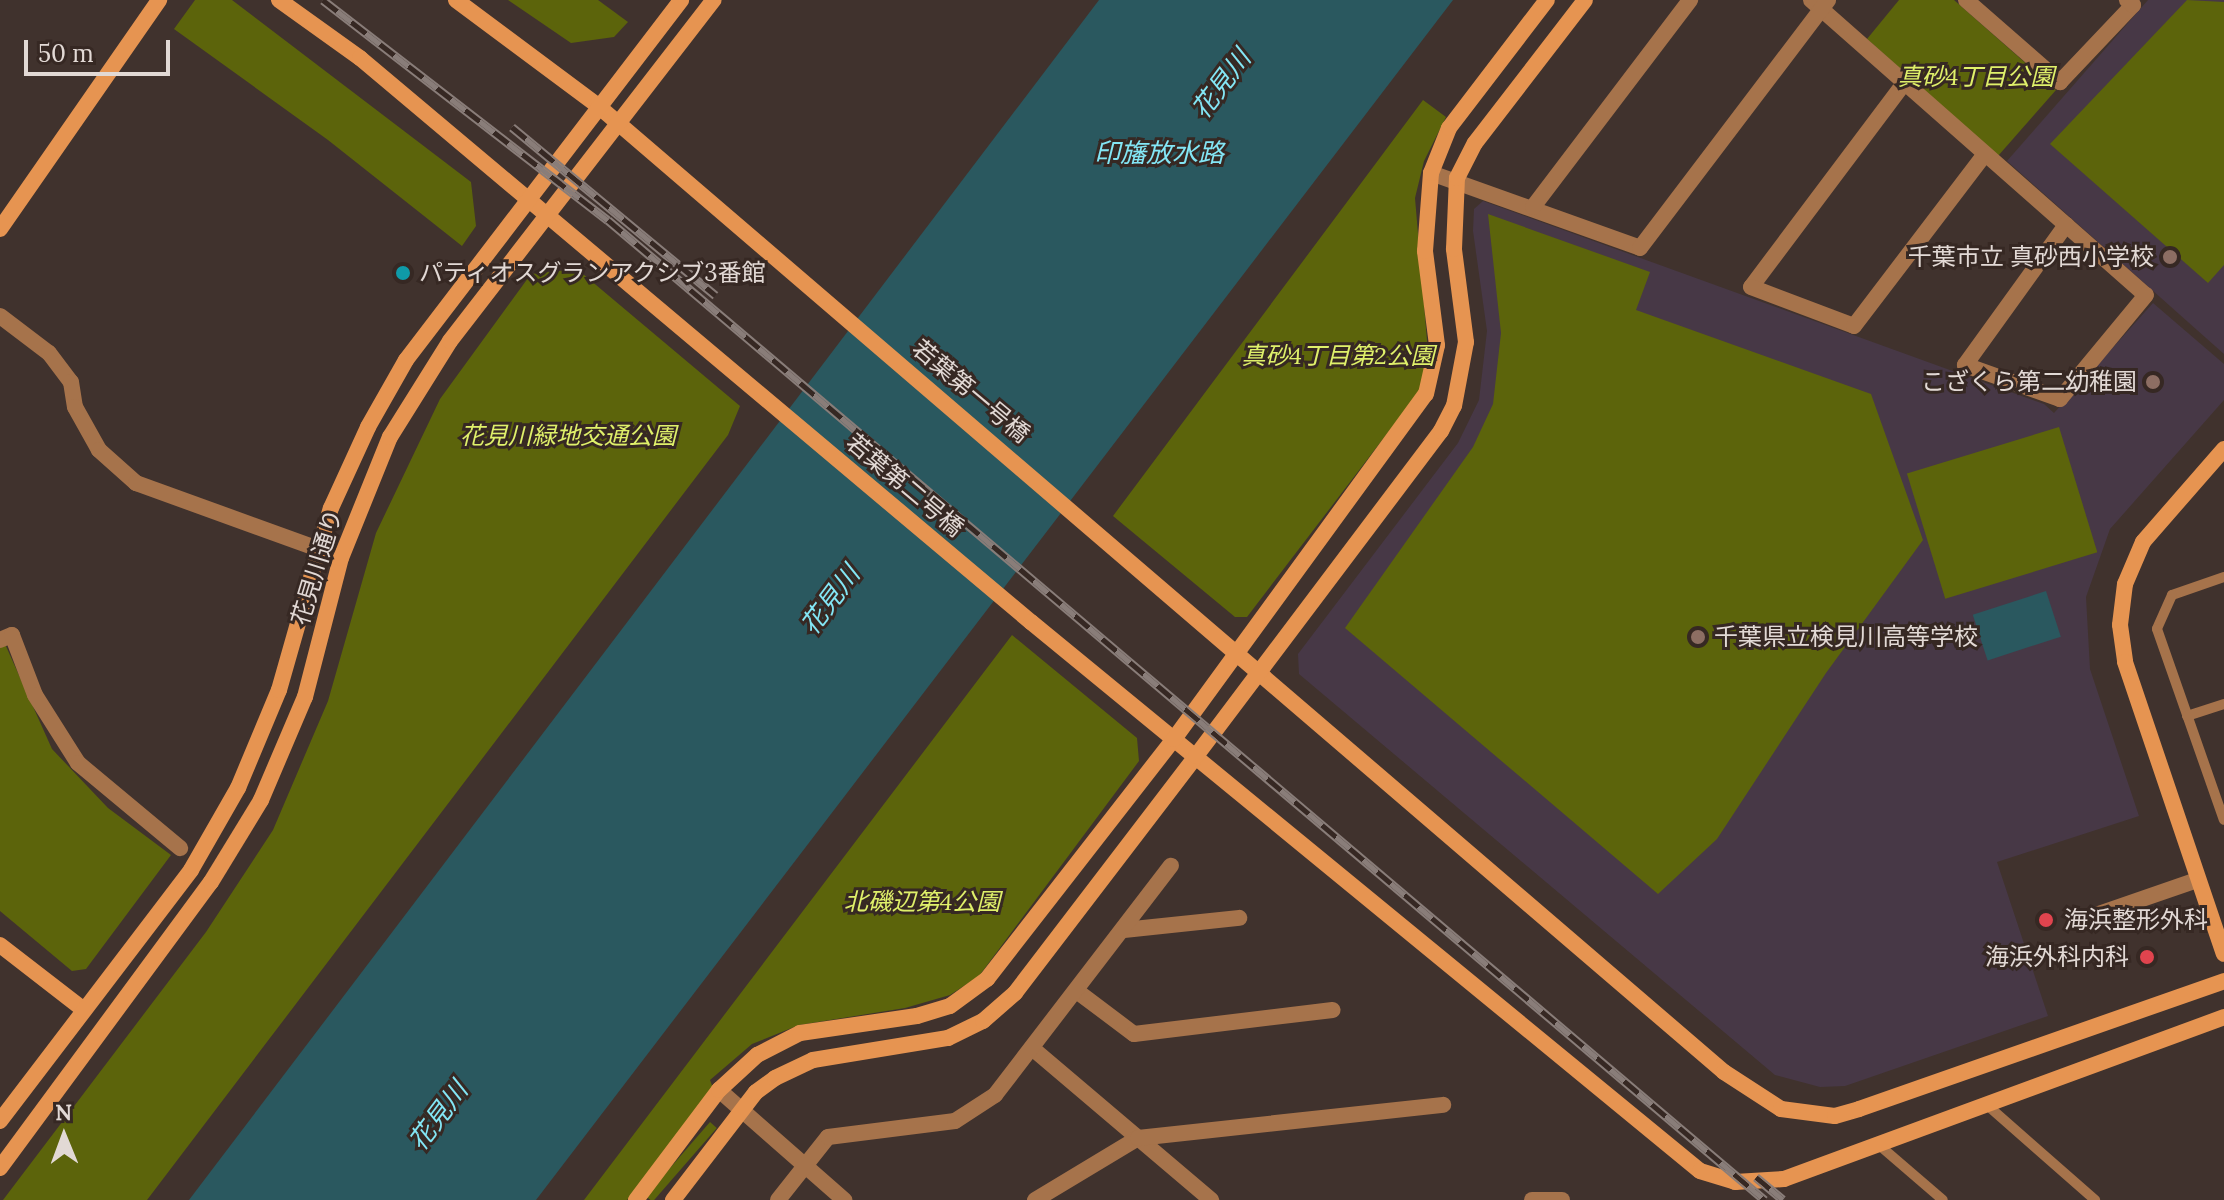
<!DOCTYPE html>
<meta charset="utf-8">
<style>
body{margin:0}
#map{position:relative;width:2224px;height:1200px;overflow:hidden;background:#40322d;font-family:Lora,"Noto Sans JP",serif}
div>[style]{position:absolute}
.education>*{inset:0;background:#473846}
.green>*{inset:0;background:#5c640b;transform-origin:0 0}
.water>*{inset:0;background:#2a585f;transform-origin:0 0}
.lane>*{height:10px;margin:-5px;padding:0 5px;transform-origin:5px;border-radius:5px;background:#a6734b}
.street>*{height:16px;margin:-8px;padding:0 8px;transform-origin:8px;border-radius:8px;background:#a6734b}
.secondary>*{height:16px;margin:-8px;padding:0 8px;transform-origin:8px;border-radius:8px;background:#e69451}
.rail>*{height:9px;margin-top:-4.5px;transform-origin:0;background:repeating-linear-gradient(90deg,#362823 0 18px,#897d79 0 36px);box-sizing:border-box;border-block:2px solid #897d79}
.dots>*{width:22px;height:22px;translate:-50% -50%;box-sizing:border-box;border:4px solid #362823;border-radius:50%}
span{translate:-50% -50%;white-space:nowrap;text-align:center;line-height:1.15;-webkit-text-stroke:6px #362823;paint-order:stroke}
.park-label{font-size:24px;color:#dff06a;font-style:italic}
.poi-label{font-size:24px;color:#e2d9d5}
.right{translate:-100% -50%;text-align:right}
.left{translate:0 -50%;text-align:left}
.street-label{font-size:24px;color:#e2d9d5}
.water-label{font-size:26px;color:#83e6f5;font-style:italic}
.north{position:absolute;left:24px;top:1096px;width:80px;height:80px;-webkit-text-stroke:6px #362823;paint-order:stroke;rotate:359deg;font-size:22px;font-weight:700;line-height:32px;text-align:center;color:#e2d9d5}
.north::after{content:'';display:block;margin:auto;width:28px;height:36px;background:#e2d9d5;clip-path:polygon(50% 0,100% 100%,50% 72%,0 100%)}
.scale{position:absolute;left:24px;top:40px;width:146px;height:36px;box-sizing:border-box;border:4px solid #e2d9d5;border-top:0;padding-left:10px;font-size:24px;line-height:28px;white-space:nowrap;color:#e2d9d5;-webkit-text-stroke:6px #362823;paint-order:stroke}
</style>
<div id="map">
<div class="education">
<i style="clip-path:polygon(2148px 0,2224px 0,2224px 354px,2007px 161px)"></i>
<i style="clip-path:polygon(1483px 201px,2044px 404px,2054px 413px,2153px 303px,2224px 364px,2224px 400px,2110px 529px,2086px 597px,2090px 669px,2139px 816px,1997px 862px,2048px 1016px,1845px 1086px,1820px 1087px,1775px 1075px,1299px 674px,1298px 654px,1458px 443px,1479px 400px,1487px 331px,1473px 231px,1474px 209px)"></i>
</div>
<div class="green">
<i style="clip-path:polygon(195px 0,232px 0,471px 182px,476px 226px,462px 246px,328px 140px,174px 29px)"></i>
<i style="clip-path:polygon(508px 0,598px 0,628px 22px,614px 37px,571px 43px)"></i>
<i style="clip-path:polygon(1899px 0,1954px 0,2056px 90px,1998px 156px,1867px 39px)"></i>
<i style="clip-path:polygon(2187px 0,2224px 2px,2224px 265px,2208px 283px,2050px 144px)"></i>
<i style="clip-path:polygon(1423px 100px,1446px 117px,1424px 161px,1415px 198px,1429px 364px,1418px 393px,1247px 617px,1235px 617px,1113px 516px)"></i>
<i style="clip-path:polygon(1488px 214px,1650px 272px,1636px 310px,1871px 394px,1923px 540px,1826px 673px,1717px 839px,1658px 894px,1345px 628px,1473px 447px,1493px 404px,1501px 333px)"></i>
<i style="clip-path:polygon(577px 269px,740px 406px,728px 435px,147px 1200px,3px 1200px,206px 932px,273px 830px,328px 701px,376px 533px,440px 399px,531px 274px)"></i>
<i style="left:2059px;top:427px;width:131px;height:159px;rotate:73deg"></i>
<i style="clip-path:polygon(1012px 635px,1137px 738px,1139px 761px,979px 976px,950px 995px,905px 1008px,799px 1025px,752px 1044px,710px 1080px,713px 1088px,627px 1200px,584px 1200px)"></i>
<i style="clip-path:polygon(5px 644px,52px 749px,108px 808px,171px 855px,86px 969px,72px 971px,0 911px,0 646px)"></i>
<i style="left:710px;top:1122px;width:9px;height:98px;rotate:41deg"></i>
</div>
<div class="water">
<i style="clip-path:polygon(1099px 0,1453px 0,536px 1200px,189px 1200px)"></i>
<i style="left:2046px;top:591px;width:48px;height:77px;rotate:72deg"></i>
</div>
<div class="lane">
<i style="left:2224px;top:577px;width:55px;rotate:160.9deg"></i>
<i style="left:2172px;top:595px;width:37px;rotate:114deg"></i>
<i style="left:2157px;top:629px;width:202px;rotate:70.7deg"></i>
<i style="left:2187px;top:716px;width:39px;rotate:-18deg"></i>
<i style="left:1987px;top:1105px;width:144px;rotate:41.3deg"></i>
<i style="left:1879px;top:1145px;width:84px;rotate:40.7deg"></i>
</div>
<div class="street">
<i style="left:1811px;top:0;width:446px;rotate:41.4deg"></i>
<i style="left:2146px;top:295px;width:135px;rotate:129.6deg"></i>
<i style="left:2060px;top:399px;width:101px;rotate:-160.3deg"></i>
<i style="left:1965px;top:365px;width:173px;rotate:-54.2deg"></i>
<i style="left:1966px;top:0;width:125px;rotate:41.1deg"></i>
<i style="left:2060px;top:82px;width:106px;rotate:-46.5deg"></i>
<i style="left:2133px;top:5px;width:8px;rotate:-140deg"></i>
<i style="left:1905px;top:82px;width:256px;rotate:126.9deg"></i>
<i style="left:1751px;top:287px;width:110px;rotate:20.7deg"></i>
<i style="left:1854px;top:326px;width:216px;rotate:-52.7deg"></i>
<i style="left:1431px;top:173px;width:222px;rotate:19.7deg"></i>
<i style="left:1640px;top:248px;width:311px;rotate:-52.8deg"></i>
<i style="left:1533px;top:207px;width:260px;rotate:-52.8deg"></i>
<i style="left:0;top:316px;width:61px;rotate:37.1deg"></i>
<i style="left:49px;top:353px;width:36px;rotate:53deg"></i>
<i style="left:71px;top:382px;width:25px;rotate:81deg"></i>
<i style="left:75px;top:407px;width:49px;rotate:60.8deg"></i>
<i style="left:99px;top:450px;width:50px;rotate:41.7deg"></i>
<i style="left:136px;top:483px;width:194px;rotate:19.9deg"></i>
<i style="left:0;top:640px;width:13px;rotate:-23deg"></i>
<i style="left:12px;top:635px;width:64px;rotate:69deg"></i>
<i style="left:35px;top:695px;width:80px;rotate:57.7deg"></i>
<i style="left:78px;top:763px;width:133px;rotate:39.8deg"></i>
<i style="left:2084px;top:919px;width:120px;rotate:-19deg"></i>
<i style="left:1124px;top:930px;width:116px;rotate:-6deg"></i>
<i style="left:1078px;top:992px;width:70px;rotate:36.9deg"></i>
<i style="left:1134px;top:1034px;width:200px;rotate:-6.9deg"></i>
<i style="left:1032px;top:1048px;width:235px;rotate:40.3deg"></i>
<i style="left:719px;top:1090px;width:167px;rotate:41.3deg"></i>
<i style="left:778px;top:1200px;width:80px;rotate:-51.6deg"></i>
<i style="left:828px;top:1137px;width:128px;rotate:-7.2deg"></i>
<i style="left:955px;top:1121px;width:48px;rotate:-33deg"></i>
<i style="left:995px;top:1095px;width:289px;rotate:-52.5deg"></i>
<i style="left:1035px;top:1200px;width:120px;rotate:-31deg"></i>
<i style="left:1138px;top:1138px;width:307px;rotate:-6.2deg"></i>
<i style="left:1532px;top:1200px;width:30px"></i>
</div>
<div class="secondary">
<i style="left:279px;top:0;width:100px;rotate:35.6deg"></i>
<i style="left:360px;top:58px;width:877px;rotate:40.05deg"></i>
<i style="left:1031px;top:622px;width:865px;rotate:39.37deg"></i>
<i style="left:1700px;top:1171px;width:37px;rotate:17deg"></i>
<i style="left:1735px;top:1182px;width:49px;rotate:-3.5deg"></i>
<i style="left:1784px;top:1179px;width:469px;rotate:-20.2deg"></i>
<i style="left:456px;top:0;width:176px;rotate:36.7deg"></i>
<i style="left:597px;top:105px;width:1485px;rotate:40.63deg"></i>
<i style="left:1724px;top:1072px;width:68px;rotate:33deg"></i>
<i style="left:1781px;top:1109px;width:54px;rotate:7.4deg"></i>
<i style="left:1835px;top:1116px;width:25px;rotate:-16deg"></i>
<i style="left:1859px;top:1109px;width:387px;rotate:-19.3deg"></i>
<i style="left:0;top:229px;width:279px;rotate:-55.2deg"></i>
<i style="left:2224px;top:449px;width:123px;rotate:131.1deg"></i>
<i style="left:2143px;top:542px;width:46px;rotate:113.2deg"></i>
<i style="left:2125px;top:584px;width:41px;rotate:97deg"></i>
<i style="left:2120px;top:625px;width:37px;rotate:82deg"></i>
<i style="left:2125px;top:662px;width:308px;rotate:71.3deg"></i>
<i style="left:0;top:945px;width:106px;rotate:37.7deg"></i>
<i style="left:0;top:1121px;width:315px;rotate:-52.7deg"></i>
<i style="left:191px;top:870px;width:95px;rotate:-60.2deg"></i>
<i style="left:238px;top:788px;width:106px;rotate:-67.3deg"></i>
<i style="left:279px;top:690px;width:189px;rotate:-74.1deg"></i>
<i style="left:331px;top:508px;width:89px;rotate:-65.4deg"></i>
<i style="left:368px;top:427px;width:77px;rotate:-60.4deg"></i>
<i style="left:406px;top:360px;width:453px;rotate:-52.6deg"></i>
<i style="left:0;top:1168px;width:355px;rotate:-53.6deg"></i>
<i style="left:211px;top:882px;width:96px;rotate:-58.6deg"></i>
<i style="left:261px;top:800px;width:112px;rotate:-66.9deg"></i>
<i style="left:305px;top:697px;width:144px;rotate:-75.5deg"></i>
<i style="left:341px;top:558px;width:131px;rotate:-68deg"></i>
<i style="left:390px;top:437px;width:113px;rotate:-58deg"></i>
<i style="left:450px;top:341px;width:431px;rotate:-52.3deg"></i>
<i style="left:636px;top:1200px;width:138px;rotate:-53deg"></i>
<i style="left:719px;top:1090px;width:52px;rotate:-42.6deg"></i>
<i style="left:757px;top:1055px;width:48px;rotate:-27.1deg"></i>
<i style="left:800px;top:1033px;width:118px;rotate:-8.3deg"></i>
<i style="left:917px;top:1016px;width:34px;rotate:-17deg"></i>
<i style="left:950px;top:1006px;width:46px;rotate:-36.1deg"></i>
<i style="left:987px;top:979px;width:304px;rotate:-52.1deg"></i>
<i style="left:1174px;top:739px;width:427px;rotate:-53.9deg"></i>
<i style="left:1426px;top:394px;width:50px;rotate:-77.3deg"></i>
<i style="left:1437px;top:345px;width:95px;rotate:-97.3deg"></i>
<i style="left:1425px;top:251px;width:78px;rotate:-85.6deg"></i>
<i style="left:1431px;top:173px;width:48px;rotate:-68.2deg"></i>
<i style="left:1449px;top:128px;width:161px;rotate:-52.6deg"></i>
<i style="left:673px;top:1200px;width:136px;rotate:-52.5deg"></i>
<i style="left:756px;top:1092px;width:24px;rotate:-36deg"></i>
<i style="left:775px;top:1078px;width:42px;rotate:-25.3deg"></i>
<i style="left:813px;top:1060px;width:137px;rotate:-9.3deg"></i>
<i style="left:948px;top:1038px;width:39px;rotate:-26deg"></i>
<i style="left:983px;top:1021px;width:43px;rotate:-41.2deg"></i>
<i style="left:1015px;top:993px;width:298px;rotate:-52.6deg"></i>
<i style="left:1196px;top:756px;width:407px;rotate:-53deg"></i>
<i style="left:1441px;top:431px;width:28px;rotate:-63deg"></i>
<i style="left:1454px;top:406px;width:65px;rotate:-79.4deg"></i>
<i style="left:1466px;top:342px;width:94px;rotate:-97.4deg"></i>
<i style="left:1454px;top:249px;width:71px;rotate:-87.6deg"></i>
<i style="left:1457px;top:178px;width:39px;rotate:-63deg"></i>
<i style="left:1475px;top:143px;width:180px;rotate:-52.4deg"></i>
</div>
<div class="rail">
<i style="left:323px;top:0;width:360px;rotate:37.7deg"></i>
<i style="left:608px;top:220px;width:1516px;rotate:40.27deg"></i>
<i style="left:512px;top:127px;width:264px;rotate:39.6deg"></i>
<i style="left:1756px;top:1177px;width:35px;rotate:40deg"></i>
</div>
<div class="dots">
<i style="left:2170px;top:257px;background:#8d6e63"></i>
<i style="left:403px;top:273px;background:#0f9aa8"></i>
<i style="left:2153px;top:382px;background:#8d6e63"></i>
<i style="left:1698px;top:637px;background:#8d6e63"></i>
<i style="left:2046px;top:920px;background:#e0444e"></i>
<i style="left:2147px;top:957px;background:#e0444e"></i>
</div>
<div class="park-label">
<span style="left:1976px;top:77px">真砂4丁目公園</span>
<span style="left:1338px;top:356px">真砂4丁目第2公園</span>
<span style="left:568px;top:436px">花見川緑地交通公園</span>
<span style="left:922px;top:902px">北磯辺第4公園</span>
</div>
<div class="poi-label">
<span class="right" style="left:2154px;top:257px">千葉市立 真砂西小学校</span>
<span class="left" style="left:419px;top:273px">パティオスグランアクシブ3番館</span>
<span class="right" style="left:2137px;top:382px">こざくら第二幼稚園</span>
<span class="left" style="left:1714px;top:637px">千葉県立検見川高等学校</span>
<span class="left" style="left:2064px;top:920px">海浜整形外科</span>
<span class="right" style="left:2129px;top:957px">海浜外科内科</span>
</div>
<div class="street-label">
<span style="left:971px;top:391px;rotate:40deg">若葉第一号橋</span>
<span style="left:905px;top:485px;rotate:40deg">若葉第二号橋</span>
<span style="left:317px;top:567px;rotate:-73deg">花見川通り</span>
</div>
<div class="water-label">
<span style="left:1221px;top:84px;rotate:-53deg">花見川</span>
<span style="left:1159px;top:153px">印旛放水路</span>
<span style="left:830px;top:600px;rotate:-53deg">花見川</span>
<span style="left:438px;top:1116px;rotate:-53deg">花見川</span>
</div>
<div class="north">N</div>
<div class="scale">50 m</div>
</div>
